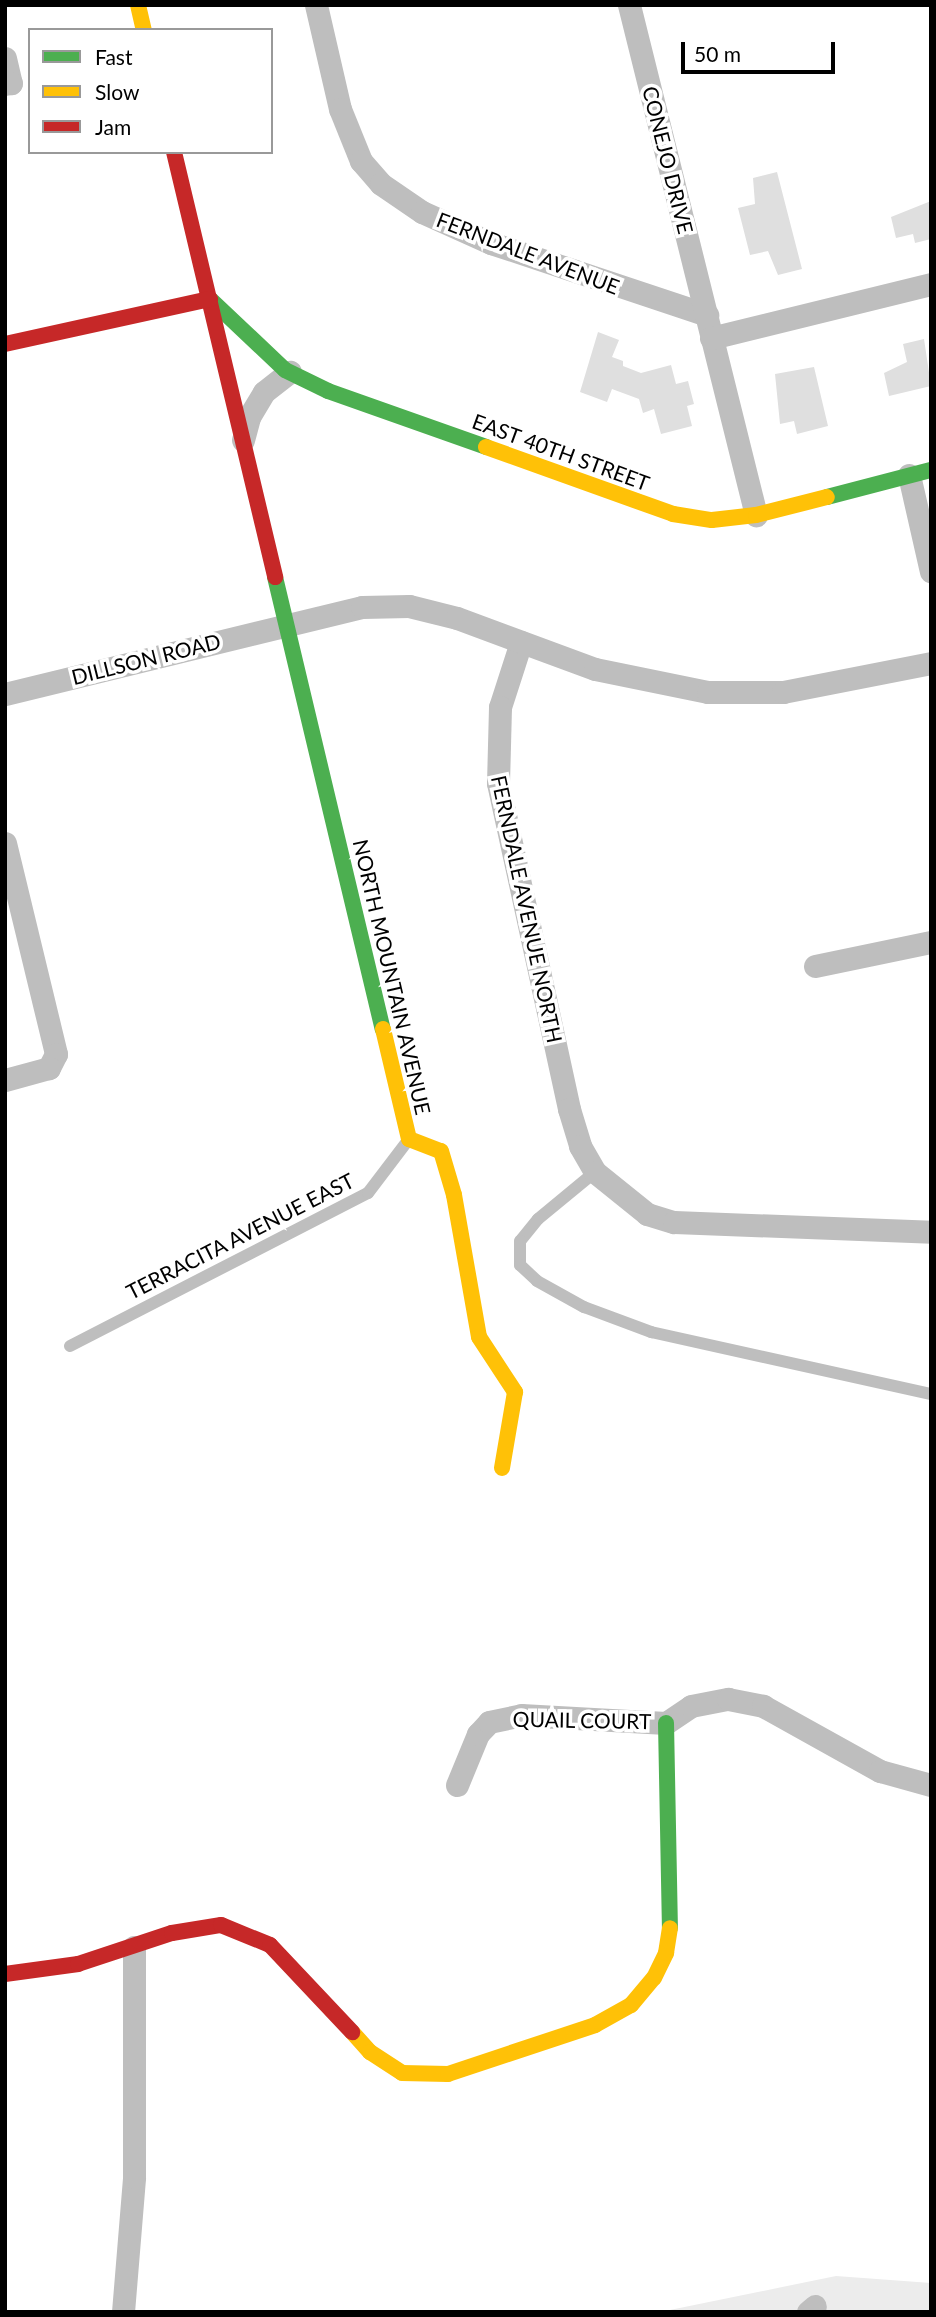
<!DOCTYPE html>
<style>
body{margin:0}
#map{position:relative;width:936px;height:2317px;overflow:hidden;background:#fff;font-family:Lato,sans-serif}
div>[style]{position:absolute}
.green>*{inset:0;background:#ececec}
.building>*{inset:0;background:#dfdfdf}
.lane>*{height:12px;margin:-6px;padding:0 6px;transform-origin:6px;border-radius:6px;background:#bebebe}
.street>*{height:23px;margin:-11.5px;padding:0 11.5px;transform-origin:11.5px;border-radius:11.5px;background:#bebebe}
.fast>*{height:16px;margin:-8px;padding:0 8px;transform-origin:8px;border-radius:8px;background:#4caf50}
.slow>*{height:16px;margin:-8px;padding:0 8px;transform-origin:8px;border-radius:8px;background:#ffc107}
.jam>*{height:16px;margin:-8px;padding:0 8px;transform-origin:8px;border-radius:8px;background:#c62828}
span{translate:-50% -50%;white-space:nowrap;text-align:center;line-height:1.15;-webkit-text-stroke:7px #fff;paint-order:stroke}
.street-label{font-size:21px;color:#000}
.frame{position:absolute;inset:0;border:7px solid #000;pointer-events:none}
.legend{position:absolute;left:28px;top:28px;width:245px;height:126px;box-sizing:border-box;background:#fff;border:2px solid #999;margin:0;padding:9px 12px;list-style:none;font-size:21px;color:#000}
.legend li{display:flex;align-items:center;gap:14px;height:35px}
.legend b{width:35px;border:2px solid #999}
.scale{position:absolute;left:681px;top:42px;width:154px;height:32px;box-sizing:border-box;border:4px solid #000;border-top:0;padding-left:9px;font-size:21px;line-height:24px;white-space:nowrap;color:#000;-webkit-text-stroke:5px #fff;paint-order:stroke}
</style>
<div id="map">
<div class="green">
<i style="clip-path:polygon(836px 2276px,931px 2283px,931px 2312px,660px 2312px)"></i>
</div>
<div class="building">
<i style="clip-path:polygon(777px 172px,802px 269px,778px 275px,768px 251px,750px 255px,738px 208px,755px 204px,753px 178px)"></i>
<i style="clip-path:polygon(931px 201px,931px 239px,915px 243px,913px 234px,896px 238px,891px 217px)"></i>
<i style="clip-path:polygon(598px 332px,619px 340px,612px 357px,623px 361px,623px 366px,641px 373px,671px 365px,676px 384px,688px 381px,694px 404px,687px 406px,692px 426px,661px 434px,654px 409px,643px 413px,639px 399px,612px 389px,607px 402px,580px 392px)"></i>
<i style="clip-path:polygon(924px 339px,931px 386px,889px 396px,884px 373px,907px 362px,903px 344px)"></i>
<i style="clip-path:polygon(814px 367px,828px 426px,797px 434px,794px 421px,780px 424px,775px 374px)"></i>
</div>
<div class="lane">
<i style="left:595px;top:1172px;width:74px;rotate:140.5deg"></i>
<i style="left:538px;top:1219px;width:28px;rotate:129deg"></i>
<i style="left:520px;top:1241px;width:24px;rotate:90deg"></i>
<i style="left:520px;top:1265px;width:23px;rotate:43deg"></i>
<i style="left:537px;top:1281px;width:54px;rotate:29deg"></i>
<i style="left:584px;top:1307px;width:72px;rotate:20.5deg"></i>
<i style="left:651px;top:1332px;width:287px;rotate:12.5deg"></i>
<i style="left:70px;top:1346px;width:335px;rotate:-27.2deg"></i>
<i style="left:368px;top:1193px;width:68px;rotate:-52.8deg"></i>
</div>
<div class="street">
<i style="left:316px;top:5px;width:107px;rotate:77deg"></i>
<i style="left:340px;top:109px;width:56px;rotate:68deg"></i>
<i style="left:361px;top:161px;width:30px;rotate:49deg"></i>
<i style="left:381px;top:184px;width:50px;rotate:34.3deg"></i>
<i style="left:422px;top:212px;width:76px;rotate:24.2deg"></i>
<i style="left:491px;top:243px;width:228px;rotate:18.4deg"></i>
<i style="left:629px;top:5px;width:526px;rotate:76.02deg"></i>
<i style="left:5px;top:58px;width:26px;rotate:77deg"></i>
<i style="left:11px;top:83px;width:6px;rotate:171deg"></i>
<i style="left:711px;top:338px;width:227px;rotate:-13.8deg"></i>
<i style="left:243px;top:440px;width:24px;rotate:-75deg"></i>
<i style="left:249px;top:417px;width:29px;rotate:-59deg"></i>
<i style="left:264px;top:392px;width:33px;rotate:-38deg"></i>
<i style="left:909px;top:475px;width:99px;rotate:77.2deg"></i>
<i style="left:521px;top:642px;width:68px;rotate:107.9deg"></i>
<i style="left:500px;top:707px;width:76px;rotate:91.5deg"></i>
<i style="left:498px;top:783px;width:334px;rotate:77.7deg"></i>
<i style="left:569px;top:1109px;width:39px;rotate:73deg"></i>
<i style="left:580px;top:1146px;width:30px;rotate:60deg"></i>
<i style="left:595px;top:1172px;width:67px;rotate:38.9deg"></i>
<i style="left:647px;top:1214px;width:28px;rotate:17deg"></i>
<i style="left:674px;top:1222px;width:257px;rotate:2.2deg"></i>
<i style="left:5px;top:694px;width:367px;rotate:-13.7deg"></i>
<i style="left:362px;top:607px;width:47px;rotate:-1.2deg"></i>
<i style="left:409px;top:606px;width:49px;rotate:14deg"></i>
<i style="left:457px;top:618px;width:147px;rotate:20.3deg"></i>
<i style="left:595px;top:669px;width:115px;rotate:11.5deg"></i>
<i style="left:708px;top:692px;width:75px"></i>
<i style="left:783px;top:692px;width:151px;rotate:-11.1deg"></i>
<i style="left:5px;top:843px;width:217px;rotate:76.4deg"></i>
<i style="left:56px;top:1054px;width:16px;rotate:117deg"></i>
<i style="left:49px;top:1068px;width:46px;rotate:164.7deg"></i>
<i style="left:815px;top:966px;width:118px;rotate:-11.7deg"></i>
<i style="left:457px;top:1785px;width:55px;rotate:-67.6deg"></i>
<i style="left:478px;top:1734px;width:16px;rotate:-47deg"></i>
<i style="left:489px;top:1722px;width:33px;rotate:-12deg"></i>
<i style="left:521px;top:1715px;width:145px;rotate:3.2deg"></i>
<i style="left:666px;top:1723px;width:30px;rotate:-34deg"></i>
<i style="left:691px;top:1706px;width:38px;rotate:-11deg"></i>
<i style="left:728px;top:1699px;width:36px;rotate:11deg"></i>
<i style="left:763px;top:1706px;width:134px;rotate:29.1deg"></i>
<i style="left:880px;top:1771px;width:53px;rotate:15.4deg"></i>
<i style="left:123px;top:2312px;width:135px;rotate:-85.3deg"></i>
<i style="left:134px;top:2177px;width:230px;rotate:-90deg"></i>
<i style="left:808px;top:2312px;width:9px;rotate:-41deg"></i>
</div>
<div class="fast">
<i style="left:210px;top:299px;width:103px;rotate:43.4deg"></i>
<i style="left:285px;top:370px;width:48px;rotate:26deg"></i>
<i style="left:328px;top:391px;width:168px;rotate:19.5deg"></i>
<i style="left:827px;top:497px;width:107px;rotate:-14.6deg"></i>
<i style="left:275px;top:577px;width:465px;rotate:76.6deg"></i>
<i style="left:666px;top:1723px;width:205px;rotate:88.9deg"></i>
</div>
<div class="slow">
<i style="left:138px;top:5px;width:26px;rotate:77deg"></i>
<i style="left:486px;top:447px;width:199px;rotate:19.7deg"></i>
<i style="left:673px;top:514px;width:39px;rotate:9deg"></i>
<i style="left:712px;top:520px;width:44px;rotate:-6.5deg"></i>
<i style="left:756px;top:515px;width:73px;rotate:-14.2deg"></i>
<i style="left:383px;top:1029px;width:113px;rotate:76.7deg"></i>
<i style="left:409px;top:1139px;width:34px;rotate:21deg"></i>
<i style="left:441px;top:1151px;width:46px;rotate:73.5deg"></i>
<i style="left:454px;top:1195px;width:144px;rotate:80deg"></i>
<i style="left:479px;top:1337px;width:66px;rotate:56.8deg"></i>
<i style="left:515px;top:1392px;width:77px;rotate:99.7deg"></i>
<i style="left:352px;top:2032px;width:27px;rotate:48deg"></i>
<i style="left:370px;top:2052px;width:38px;rotate:33deg"></i>
<i style="left:402px;top:2073px;width:46px;rotate:1.2deg"></i>
<i style="left:448px;top:2074px;width:155px;rotate:-18.4deg"></i>
<i style="left:595px;top:2025px;width:41px;rotate:-29.1deg"></i>
<i style="left:631px;top:2005px;width:35px;rotate:-50deg"></i>
<i style="left:654px;top:1978px;width:28px;rotate:-64deg"></i>
<i style="left:666px;top:1953px;width:25px;rotate:-81deg"></i>
</div>
<div class="jam">
<i style="left:174px;top:152px;width:437px;rotate:76.6deg"></i>
<i style="left:5px;top:344px;width:210px;rotate:-12.4deg"></i>
<i style="left:5px;top:1974px;width:74px;rotate:-7.8deg"></i>
<i style="left:78px;top:1964px;width:99px;rotate:-18.3deg"></i>
<i style="left:172px;top:1933px;width:50px;rotate:-9.3deg"></i>
<i style="left:221px;top:1925px;width:53px;rotate:22.2deg"></i>
<i style="left:270px;top:1945px;width:120px;rotate:46.7deg"></i>
</div>
<div class="street-label">
<span style="left:668px;top:160px;rotate:76deg">CONEJO DRIVE</span>
<span style="left:528px;top:253px;rotate:21deg">FERNDALE AVENUE</span>
<span style="left:561px;top:452px;rotate:20deg">EAST 40TH STREET</span>
<span style="left:146px;top:659px;rotate:-14deg">DILLSON ROAD</span>
<span style="left:527px;top:909px;rotate:78deg">FERNDALE AVENUE NORTH</span>
<span style="left:392px;top:977px;rotate:77deg">NORTH MOUNTAIN AVENUE</span>
<span style="left:240px;top:1236px;rotate:-27deg">TERRACITA AVENUE EAST</span>
<span style="left:582px;top:1720px;rotate:1deg">QUAIL COURT</span>
</div>
<div class="frame"></div>
<ul class="legend">
<li><b style="height:9px;background:#4caf50"></b>Fast</li>
<li><b style="height:9px;background:#ffc107"></b>Slow</li>
<li><b style="height:9px;background:#c62828"></b>Jam</li>
</ul>
<div class="scale">50 m</div>
</div>
